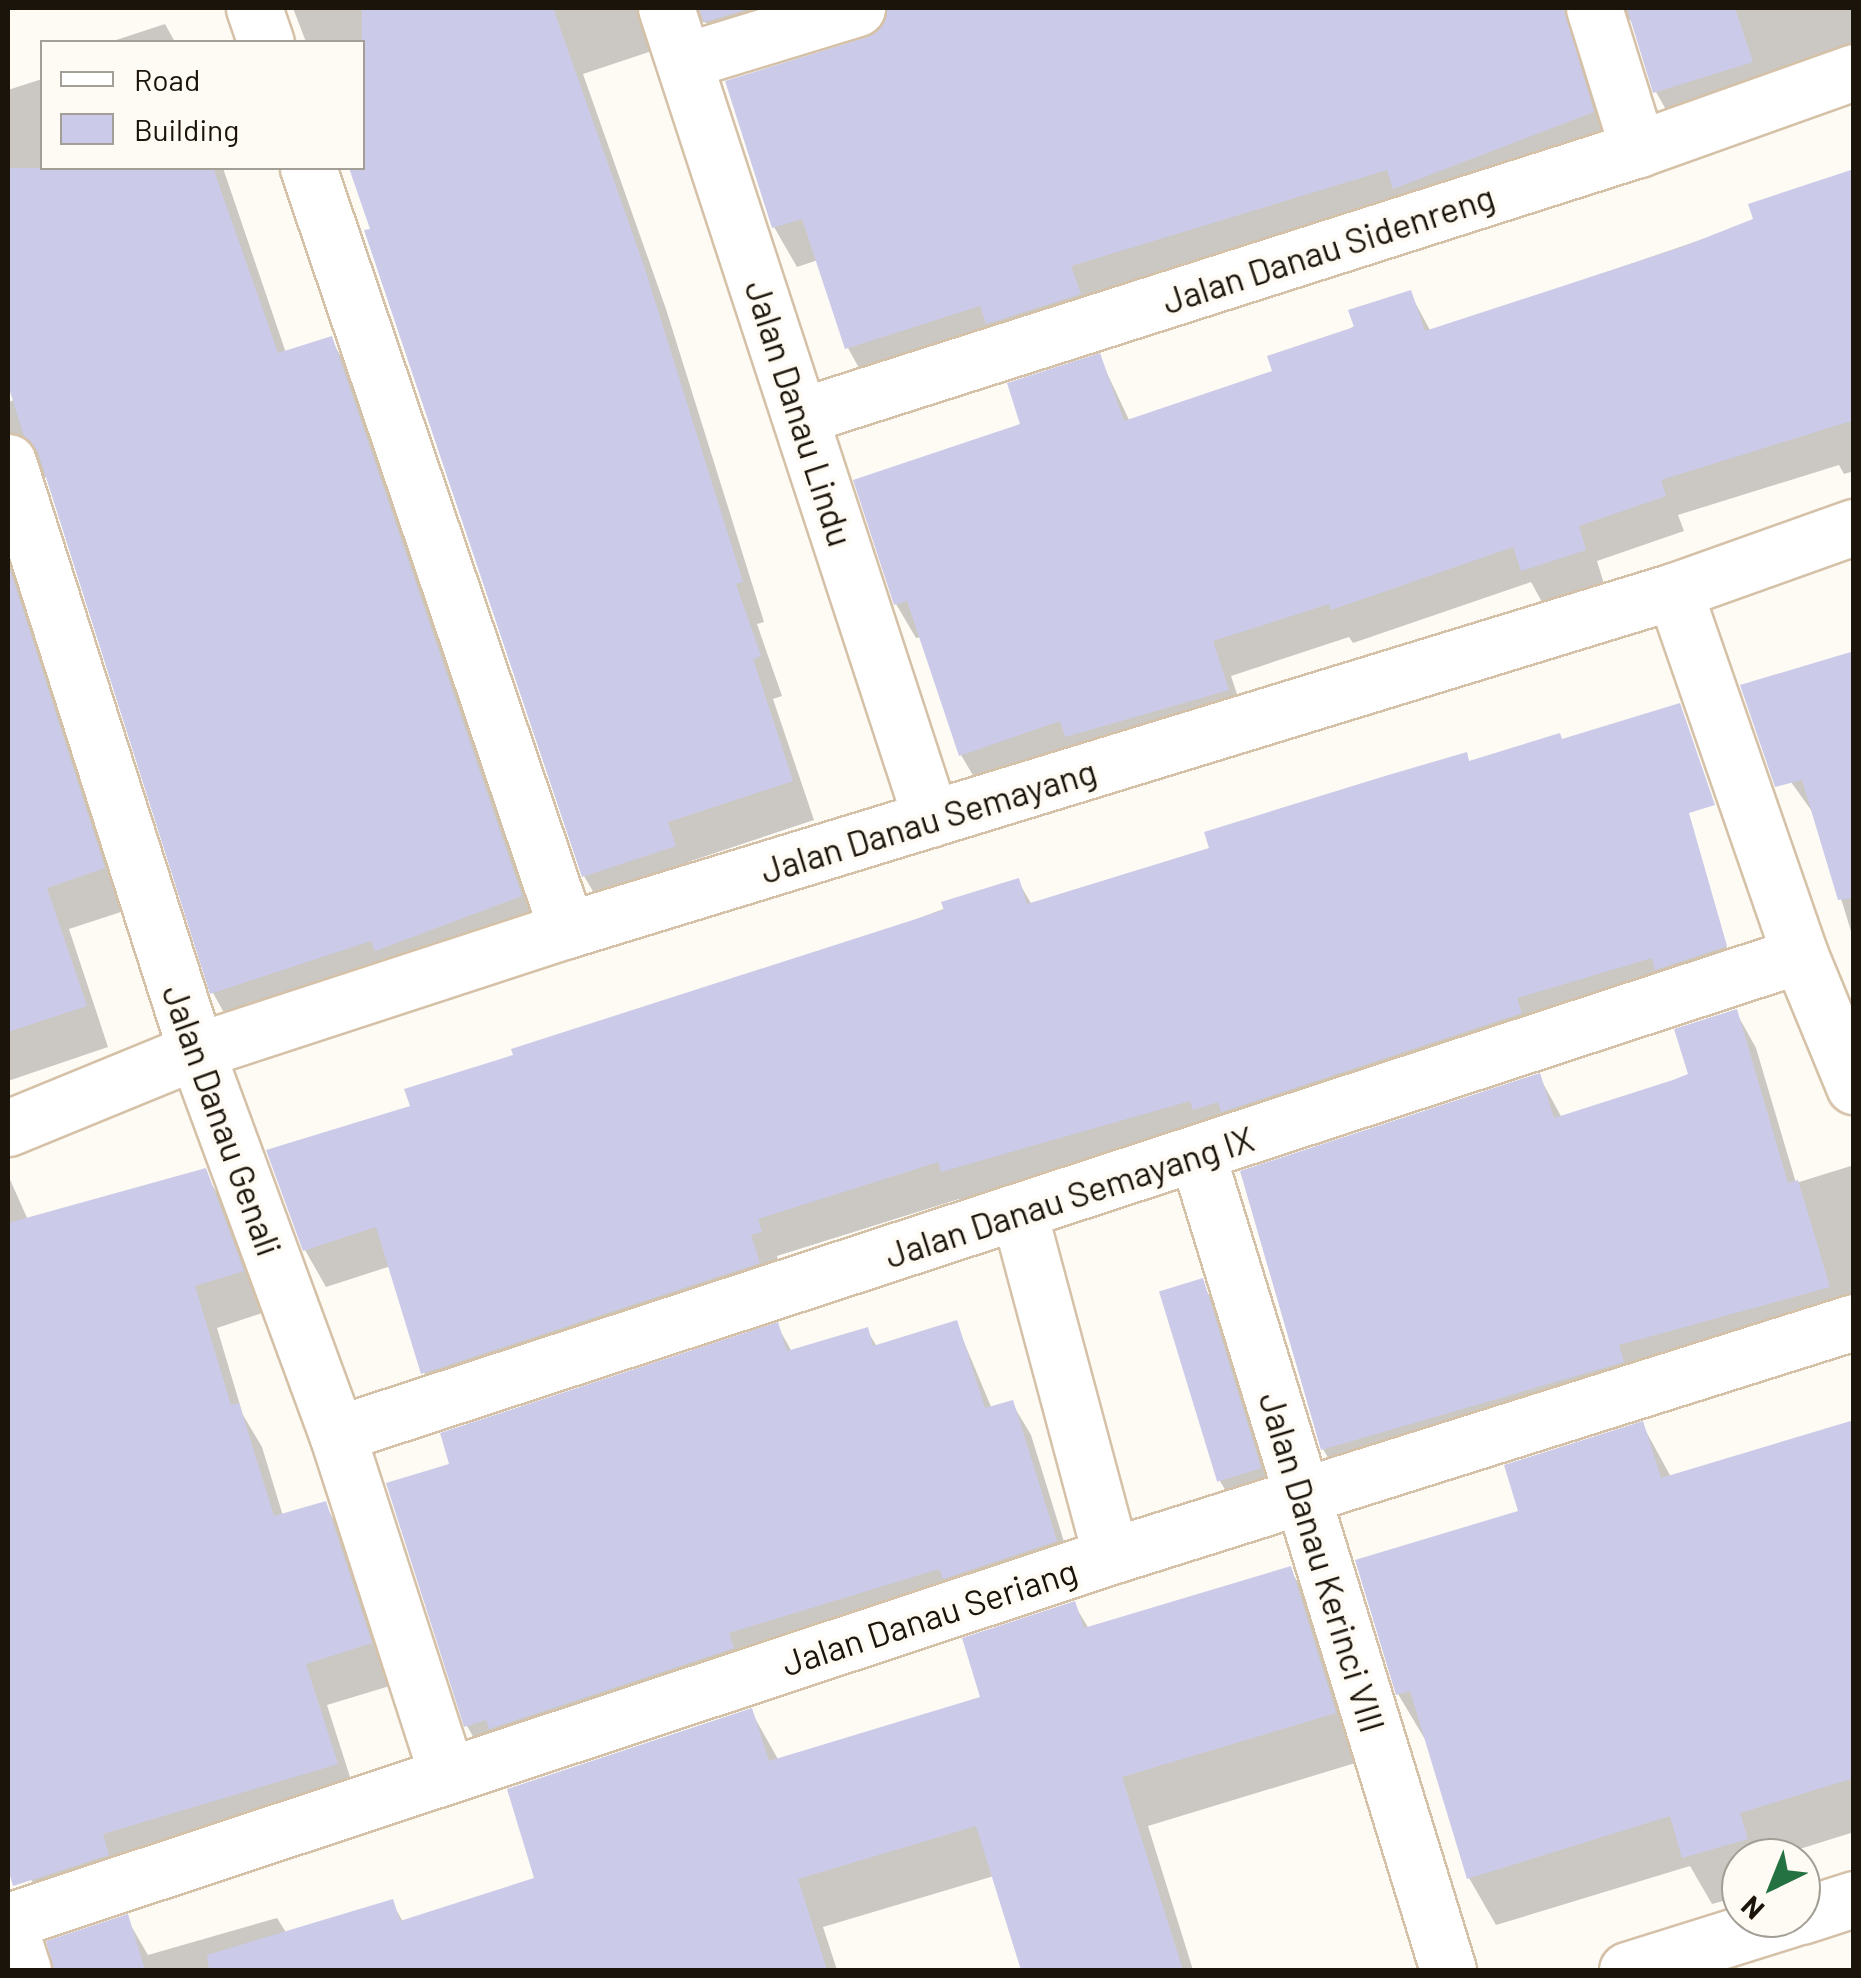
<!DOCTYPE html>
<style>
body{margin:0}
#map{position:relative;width:1861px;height:1978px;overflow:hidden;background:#fefaf4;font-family:Barlow,sans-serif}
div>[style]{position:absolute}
.shadow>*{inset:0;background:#0003}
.building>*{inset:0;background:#cbcbe9;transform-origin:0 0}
.roads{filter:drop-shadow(2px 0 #d5c1a7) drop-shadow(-2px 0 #d5c1a7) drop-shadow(0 2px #d5c1a7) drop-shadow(0 -2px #d5c1a7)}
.street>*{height:55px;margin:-27.5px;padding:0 27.5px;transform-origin:27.5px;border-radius:27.5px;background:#fff}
.secondary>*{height:55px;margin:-27.5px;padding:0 27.5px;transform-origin:27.5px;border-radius:27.5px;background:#fff}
span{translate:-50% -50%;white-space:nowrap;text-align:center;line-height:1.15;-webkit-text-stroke:8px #fefaf4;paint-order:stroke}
.street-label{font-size:35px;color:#1b140a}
.frame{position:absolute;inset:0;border:10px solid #1b140a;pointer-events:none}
.legend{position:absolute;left:40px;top:40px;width:325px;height:130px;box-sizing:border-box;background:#fefaf4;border:2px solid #a39e96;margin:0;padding:12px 18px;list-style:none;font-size:30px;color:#1b140a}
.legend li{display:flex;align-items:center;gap:20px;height:50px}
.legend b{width:50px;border:2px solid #a39e96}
.north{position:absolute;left:1721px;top:1838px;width:100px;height:100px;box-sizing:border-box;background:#fefaf4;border:2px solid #a39e96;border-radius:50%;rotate:223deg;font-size:28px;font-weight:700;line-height:40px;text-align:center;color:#1b140a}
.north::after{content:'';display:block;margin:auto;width:35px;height:45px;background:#247241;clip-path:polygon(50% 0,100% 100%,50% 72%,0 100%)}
</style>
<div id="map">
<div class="shadow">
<i style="clip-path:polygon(293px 8px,1854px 8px,1854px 62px,1678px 131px,1656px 92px,1634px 24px,1627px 17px,1607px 18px,1614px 152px,870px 388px,848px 348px,818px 260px,797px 267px,774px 227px,868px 40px,885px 20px,872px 17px,729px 61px,707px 23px,681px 17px,658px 49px,583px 74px,666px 309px,764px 622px,757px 624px,782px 696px,773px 699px,814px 820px,688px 862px,697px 886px,607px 915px,584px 876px,351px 168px,362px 168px,362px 42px,306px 42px)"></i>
<i style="clip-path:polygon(165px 24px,175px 42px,110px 42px)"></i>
<i style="clip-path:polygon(42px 79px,42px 168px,223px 168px,286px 353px,331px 339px,354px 380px,544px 938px,236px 1034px,213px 993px,48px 478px,24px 472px,8px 483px,8px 402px,23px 397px,8px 349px,8px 90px)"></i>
<i style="clip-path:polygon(1854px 170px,1854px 471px,1844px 474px,1839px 465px,1678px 515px,1684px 531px,1597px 561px,1604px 584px,1543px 604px,1531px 582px,1353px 643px,1349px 637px,1231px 676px,1247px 724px,981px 789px,961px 755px,921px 637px,916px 638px,896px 604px,1024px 426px,1099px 356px,1130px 422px,1275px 373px,1410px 293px,1431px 332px,1756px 221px)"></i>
<i style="clip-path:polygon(8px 537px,127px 910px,69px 929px,108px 1047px,8px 1081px)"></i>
<i style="clip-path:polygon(1854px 654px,1854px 941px,1816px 817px,1791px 782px)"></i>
<i style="clip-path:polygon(1562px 741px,1670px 752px,1738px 986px,965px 1208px,959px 1199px,777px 1256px,781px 1269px,445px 1409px,424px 1372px,391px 1266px,326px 1287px,305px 1250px,413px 1108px,1018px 881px,1032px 905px,1212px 849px,1466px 755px,1470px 763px)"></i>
<i style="clip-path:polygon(1736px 1012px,1756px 1048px,1796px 1183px,1854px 1165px,1854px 1317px,1344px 1485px,1323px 1449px,1539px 1076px,1562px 1118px,1691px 1076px)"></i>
<i style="clip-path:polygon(204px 1171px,228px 1212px,265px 1312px,217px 1328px,243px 1415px,262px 1447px,283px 1516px,325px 1504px,348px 1545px,393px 1685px,327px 1705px,359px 1805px,53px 1917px,29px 1876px,8px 1805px,8px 1175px,28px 1220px)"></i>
<i style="clip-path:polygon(1201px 1281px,1225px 1323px,1283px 1510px,1244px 1522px,1220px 1481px)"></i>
<i style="clip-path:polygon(956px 1323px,992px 1409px,1012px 1403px,1031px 1435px,1074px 1574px,486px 1759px,467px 1726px,452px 1466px,777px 1325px,792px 1352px,867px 1330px,877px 1347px)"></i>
<i style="clip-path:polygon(1854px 1421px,1854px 1832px,1771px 1858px,1741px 1858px,1741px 1896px,1712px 1904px,1690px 1866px,1496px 1925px,1469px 1878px,1426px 1741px,1398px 1694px,1521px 1513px,1642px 1424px,1671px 1477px)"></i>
<i style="clip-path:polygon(1290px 1569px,1317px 1616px,1362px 1761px,1148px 1826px,1193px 1970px,1023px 1970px,994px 1876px,823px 1927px,837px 1970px,60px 1970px,52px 1942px,126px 1917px,148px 1955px,277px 1918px,287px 1934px,392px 1902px,403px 1922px,537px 1880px,751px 1711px,779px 1761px,983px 1698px,1074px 1604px,1089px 1629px)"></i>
</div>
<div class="building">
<i style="clip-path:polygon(362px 8px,553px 8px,644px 266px,743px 582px,736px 584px,761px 656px,753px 659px,793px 781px,668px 822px,676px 846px,582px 877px,364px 230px,370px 229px,349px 168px,362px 168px)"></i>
<i style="clip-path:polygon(699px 8px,752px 8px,704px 22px)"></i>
<i style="clip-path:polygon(887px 8px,1564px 8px,1594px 112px,1393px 189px,1387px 170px,1071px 266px,1081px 294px,986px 324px,980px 306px,845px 349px,802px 219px,772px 228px,725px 81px,867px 37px,880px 28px)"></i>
<i style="clip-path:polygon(1627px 8px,1735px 8px,1753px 62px,1653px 93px)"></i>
<i style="clip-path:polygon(8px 168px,213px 168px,278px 353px,332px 336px,522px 896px,375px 951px,371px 941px,210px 994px,38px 452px,24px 436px,8px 385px)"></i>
<i style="clip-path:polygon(1854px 169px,1854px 420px,1661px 480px,1666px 496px,1579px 526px,1586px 550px,1521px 571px,1513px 547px,1331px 610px,1329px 604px,1213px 641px,1229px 690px,1065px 737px,1060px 721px,959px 756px,907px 601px,894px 605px,853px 480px,1020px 424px,1007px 383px,1100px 353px,1124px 421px,1272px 371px,1267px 356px,1354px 327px,1348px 310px,1411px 290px,1425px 331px,1682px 247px,1753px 219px,1748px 204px)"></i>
<i style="clip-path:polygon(8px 563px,105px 868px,47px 888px,87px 1006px,8px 1032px)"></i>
<i style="clip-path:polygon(1854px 651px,1854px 898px,1838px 900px,1802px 780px,1775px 787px,1740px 685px)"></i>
<i style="clip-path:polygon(1680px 703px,1715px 805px,1689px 813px,1727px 946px,1655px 970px,1652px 958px,1517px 998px,1522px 1013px,1221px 1112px,1218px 1102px,1193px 1110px,1190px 1101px,941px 1172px,938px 1162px,758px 1219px,762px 1232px,751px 1235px,760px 1263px,421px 1374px,376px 1227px,303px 1251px,266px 1150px,410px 1106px,404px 1089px,513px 1055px,511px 1049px,944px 910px,941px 902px,1019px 878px,1027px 904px,1209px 848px,1204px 832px,1385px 776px,1467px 752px,1469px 761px,1560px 733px,1562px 739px)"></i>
<i style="clip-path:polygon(1737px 1009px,1788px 1183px,1798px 1180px,1830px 1287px,1619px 1345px,1624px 1362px,1321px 1450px,1240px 1171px,1540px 1073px,1554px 1118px,1673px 1080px,1688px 1074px,1674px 1029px)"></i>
<i style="clip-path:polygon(206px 1168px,244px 1271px,195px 1286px,231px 1405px,239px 1403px,274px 1516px,326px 1501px,372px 1643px,306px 1664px,338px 1764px,103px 1834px,109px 1855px,13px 1886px,8px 1869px,8px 1223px)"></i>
<i style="left:1203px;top:1278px;width:199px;height:46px;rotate:73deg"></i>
<i style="clip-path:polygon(957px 1320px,985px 1408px,1013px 1400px,1057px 1541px,943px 1579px,939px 1569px,729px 1633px,734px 1648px,489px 1729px,486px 1720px,464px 1727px,386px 1483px,449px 1464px,440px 1433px,778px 1322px,787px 1351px,868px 1327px,873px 1346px)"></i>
<i style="clip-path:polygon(1854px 1420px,1854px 1778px,1740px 1813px,1748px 1839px,1682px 1858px,1670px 1816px,1467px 1879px,1410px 1691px,1396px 1695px,1355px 1560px,1518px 1511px,1504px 1465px,1643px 1421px,1661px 1478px)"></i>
<i style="clip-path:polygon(1291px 1566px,1336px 1713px,1122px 1777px,1183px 1970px,1021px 1970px,976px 1826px,798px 1879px,827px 1970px,209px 1970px,207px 1955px,393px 1899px,400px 1921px,534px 1878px,507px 1789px,752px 1708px,769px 1761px,980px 1697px,962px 1638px,1075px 1601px,1084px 1628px)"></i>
<i style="clip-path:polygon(128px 1914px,145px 1970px,53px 1970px,46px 1941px)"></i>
</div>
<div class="roads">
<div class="street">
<i style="left:254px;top:8px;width:36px;rotate:71deg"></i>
<i style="left:666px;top:8px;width:853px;rotate:71.9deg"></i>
<i style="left:1594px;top:8px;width:148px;rotate:72.7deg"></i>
<i style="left:684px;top:61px;width:181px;rotate:-17deg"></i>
<i style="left:308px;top:168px;width:805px;rotate:71.23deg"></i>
<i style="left:801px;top:416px;width:879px;rotate:-17.69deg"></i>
<i style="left:1638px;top:149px;width:229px;rotate:-19.6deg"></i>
<i style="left:8px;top:462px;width:618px;rotate:72.3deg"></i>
<i style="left:196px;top:1051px;width:408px;rotate:69.8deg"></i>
<i style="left:337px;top:1434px;width:358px;rotate:72.1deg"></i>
<i style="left:1674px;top:591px;width:385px;rotate:70.9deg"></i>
<i style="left:1800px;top:955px;width:142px;rotate:67.6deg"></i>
<i style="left:8px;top:1128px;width:203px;rotate:-22.3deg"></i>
<i style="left:196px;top:1051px;width:390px;rotate:-18.1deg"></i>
<i style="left:567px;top:930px;width:1158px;rotate:-17.03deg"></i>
<i style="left:1674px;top:591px;width:191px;rotate:-19.6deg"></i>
<i style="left:1197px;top:1154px;width:854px;rotate:72.9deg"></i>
<i style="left:1019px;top:1213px;width:355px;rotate:75deg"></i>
<i style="left:337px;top:1434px;width:1539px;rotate:-18.13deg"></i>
<i style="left:8px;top:1921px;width:1162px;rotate:-18.31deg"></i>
<i style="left:1111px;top:1556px;width:779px;rotate:-17.48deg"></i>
<i style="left:8px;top:1924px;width:48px;rotate:71.9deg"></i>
</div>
<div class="secondary">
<i style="left:1801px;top:1916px;width:56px;rotate:-17.8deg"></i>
<i style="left:1627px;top:1970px;width:174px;rotate:-17.4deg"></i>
</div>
</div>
<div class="street-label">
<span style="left:1328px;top:248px;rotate:-18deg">Jalan Danau Sidenreng</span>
<span style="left:800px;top:413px;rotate:72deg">Jalan Danau Lindu</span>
<span style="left:928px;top:820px;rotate:-17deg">Jalan Danau Semayang</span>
<span style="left:223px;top:1120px;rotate:70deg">Jalan Danau Genali</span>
<span style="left:1069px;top:1196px;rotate:-18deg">Jalan Danau Semayang IX</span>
<span style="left:1323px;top:1562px;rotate:73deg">Jalan Danau Kerinci VIII</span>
<span style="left:929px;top:1616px;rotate:-18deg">Jalan Danau Seriang</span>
</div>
<div class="frame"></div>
<ul class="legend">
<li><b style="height:12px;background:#fff"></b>Road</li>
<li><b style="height:28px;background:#cbcbe9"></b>Building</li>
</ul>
<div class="north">N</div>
</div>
